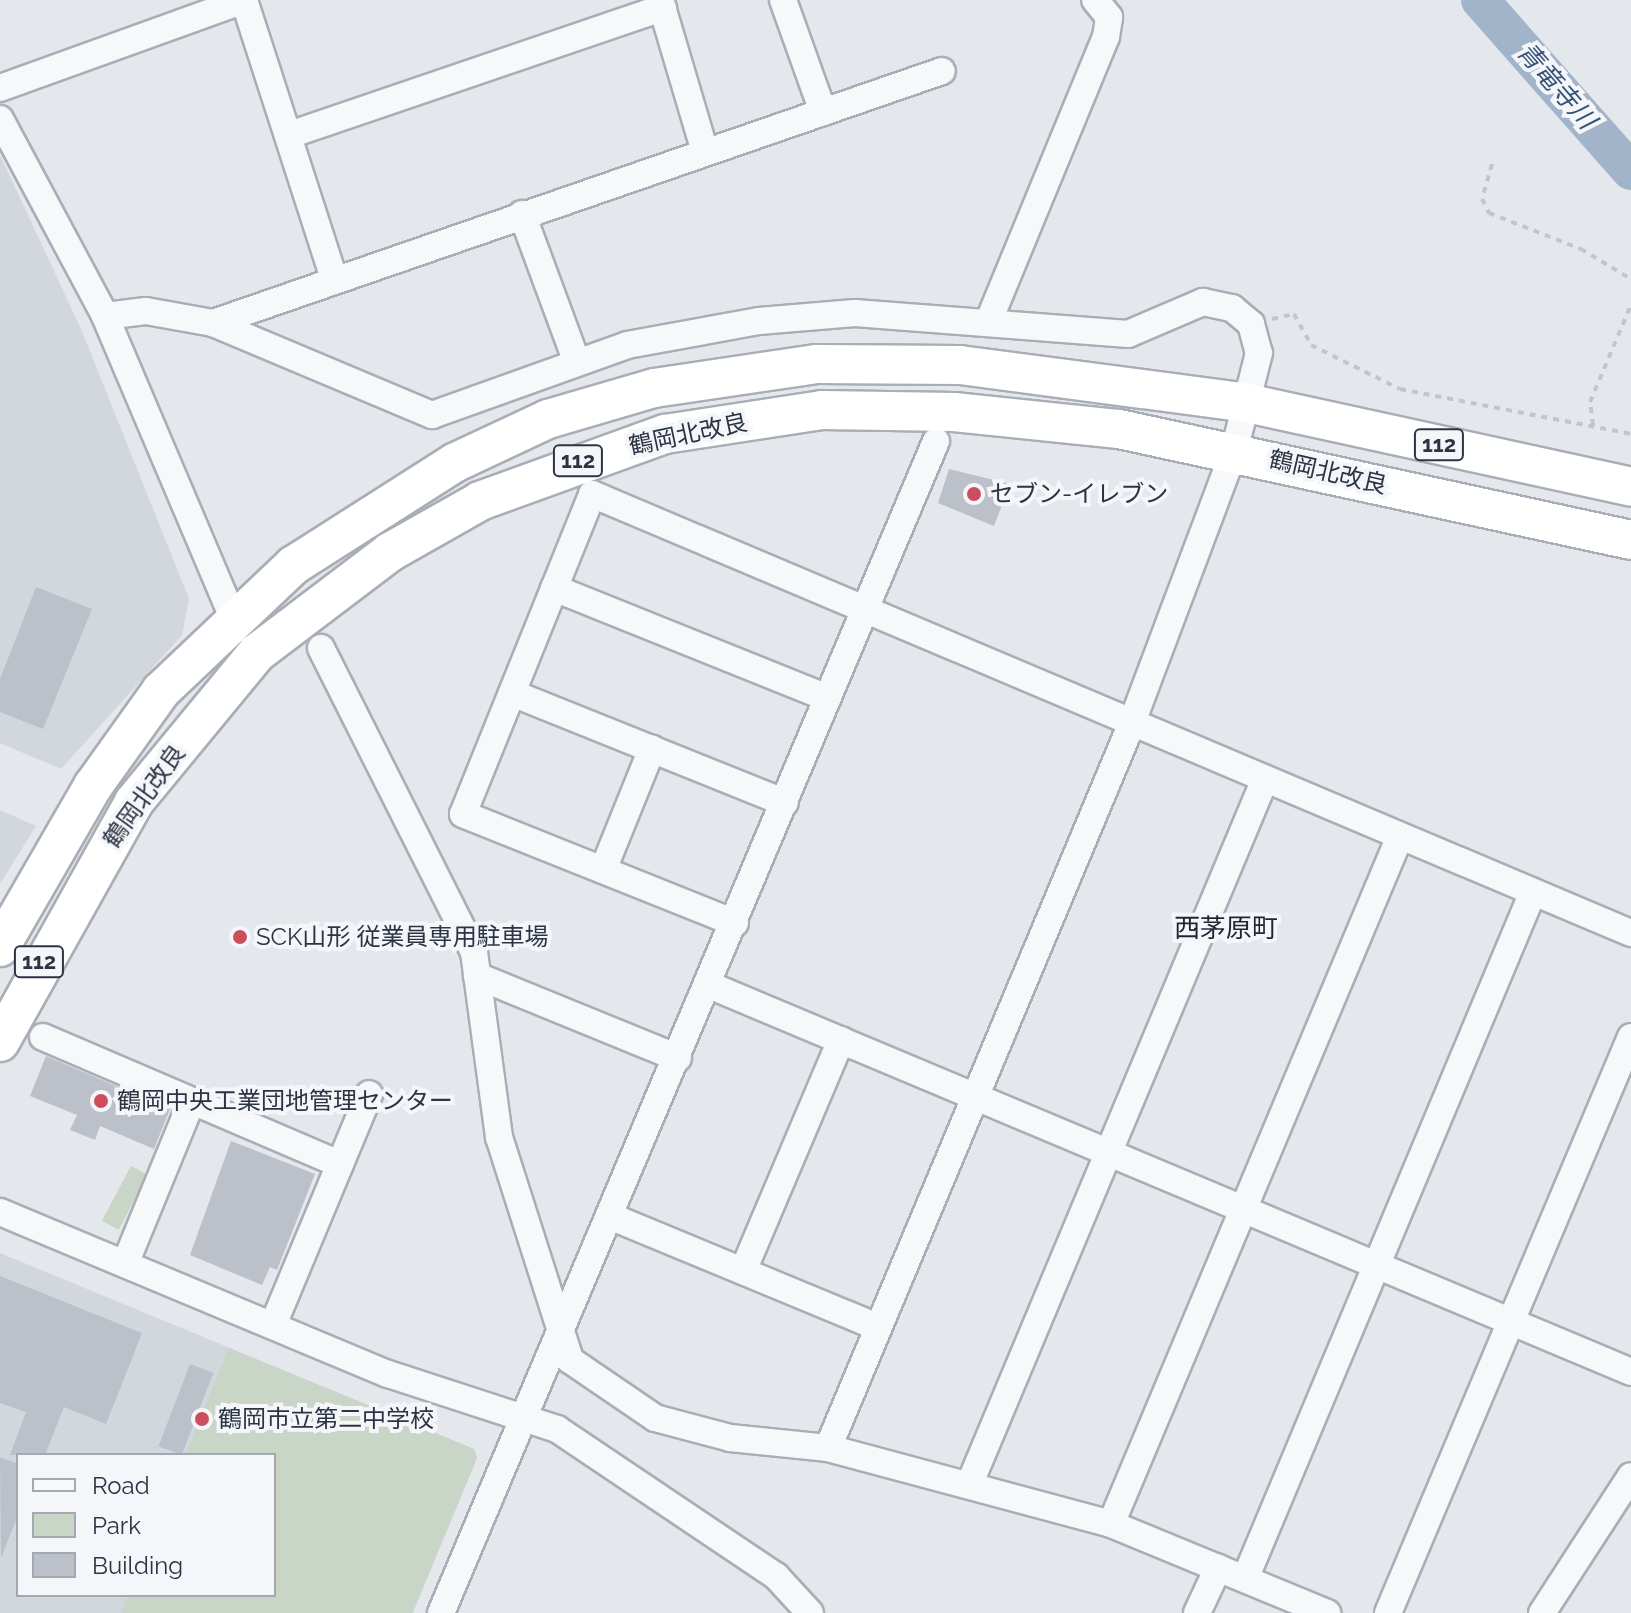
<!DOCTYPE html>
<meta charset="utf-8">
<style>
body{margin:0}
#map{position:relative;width:1631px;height:1613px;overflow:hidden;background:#e4e7ec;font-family:Raleway,"Noto Sans JP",sans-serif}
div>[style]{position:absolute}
.built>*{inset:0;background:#d2d6dd}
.green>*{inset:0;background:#c9d5c6;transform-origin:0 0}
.river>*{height:38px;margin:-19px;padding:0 19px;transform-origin:19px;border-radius:19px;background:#a1b4ca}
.building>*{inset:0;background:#bbc0c9;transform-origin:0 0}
.path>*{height:4px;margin-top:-2px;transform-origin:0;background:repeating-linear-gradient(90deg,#c2c5cb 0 6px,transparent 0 12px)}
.roads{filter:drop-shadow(2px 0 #a9aeb6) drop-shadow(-2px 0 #a9aeb6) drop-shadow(0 2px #a9aeb6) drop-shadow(0 -2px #a9aeb6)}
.minor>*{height:26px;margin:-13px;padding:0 13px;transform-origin:13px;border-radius:13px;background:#f7f8fa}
.highway>*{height:38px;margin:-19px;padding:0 19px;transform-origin:19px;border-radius:19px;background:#fff}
.dots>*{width:22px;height:22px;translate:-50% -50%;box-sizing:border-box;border:4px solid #f4f6f9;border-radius:50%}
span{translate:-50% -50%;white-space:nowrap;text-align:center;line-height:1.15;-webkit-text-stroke:8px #f4f6f9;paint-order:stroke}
.shield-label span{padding:2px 6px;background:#f4f6f9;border:2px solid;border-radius:6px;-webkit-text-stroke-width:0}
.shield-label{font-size:22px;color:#2c3444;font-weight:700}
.street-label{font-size:24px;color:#2c3444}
.poi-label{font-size:24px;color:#2c3444}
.left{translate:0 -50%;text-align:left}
.water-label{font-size:26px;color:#375277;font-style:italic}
.neighbourhood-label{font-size:26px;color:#1e2535}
.legend{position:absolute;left:16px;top:1453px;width:260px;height:144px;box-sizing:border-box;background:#f4f6f9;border:2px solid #a4a8b1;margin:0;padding:10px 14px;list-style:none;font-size:24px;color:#2c3444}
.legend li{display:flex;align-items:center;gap:16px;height:40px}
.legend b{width:40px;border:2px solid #a4a8b1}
</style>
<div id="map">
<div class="built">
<i style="clip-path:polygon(0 155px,81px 329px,189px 599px,182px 635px,61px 769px,0 743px)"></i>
<i style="clip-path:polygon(0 810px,36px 826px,0 884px)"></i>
<i style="clip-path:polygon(evenodd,0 1253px,474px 1449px,477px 1458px,413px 1613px,0 1613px,0 1253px,18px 1455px,274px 1455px,274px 1595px,18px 1595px,18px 1455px)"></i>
</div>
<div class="green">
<i style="left:131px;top:1166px;width:19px;height:62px;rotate:28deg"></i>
<i style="clip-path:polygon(229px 1348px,474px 1449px,477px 1458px,412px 1613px,121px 1613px,128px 1595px,274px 1595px,274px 1455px,185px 1455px)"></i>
</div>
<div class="river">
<i style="left:1480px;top:0;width:228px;rotate:48.6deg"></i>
</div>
<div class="building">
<i style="clip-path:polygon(949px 469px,1010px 484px,994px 526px,938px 503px)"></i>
<i style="clip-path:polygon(36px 587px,92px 609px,43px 729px,0 712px,0 679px)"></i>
<i style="clip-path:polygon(46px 1056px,170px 1109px,154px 1149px,100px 1126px,95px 1140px,70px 1130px,77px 1115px,30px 1096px)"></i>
<i style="clip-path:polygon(231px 1141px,315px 1174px,277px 1270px,270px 1267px,262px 1285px,190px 1255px)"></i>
<i style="clip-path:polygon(0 1276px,142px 1333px,106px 1424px,64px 1407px,45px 1455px,10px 1455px,26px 1412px,0 1403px)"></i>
<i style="left:190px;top:1364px;width:25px;height:88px;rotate:21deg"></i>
<i style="clip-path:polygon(0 1457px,18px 1464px,18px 1515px,1px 1558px)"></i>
</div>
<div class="path">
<i style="left:1492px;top:164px;width:36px;rotate:106deg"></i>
<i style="left:1482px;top:199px;width:16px;rotate:63deg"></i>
<i style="left:1489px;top:213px;width:99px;rotate:21.4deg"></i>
<i style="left:1581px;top:249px;width:58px;rotate:31deg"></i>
<i style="left:1272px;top:319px;width:23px;rotate:-13deg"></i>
<i style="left:1294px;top:314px;width:35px;rotate:61deg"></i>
<i style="left:1311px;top:345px;width:99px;rotate:26.3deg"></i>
<i style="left:1400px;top:389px;width:235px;rotate:11deg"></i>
<i style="left:1593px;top:425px;width:23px;rotate:-97deg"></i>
<i style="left:1590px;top:402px;width:105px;rotate:-67.1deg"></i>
</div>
<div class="roads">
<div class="minor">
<i style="left:660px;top:0;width:155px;rotate:73.5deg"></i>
<i style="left:783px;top:0;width:119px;rotate:70.3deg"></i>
<i style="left:0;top:88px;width:259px;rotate:-19.8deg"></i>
<i style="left:244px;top:0;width:295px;rotate:72.1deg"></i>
<i style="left:0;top:119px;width:223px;rotate:61.9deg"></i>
<i style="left:105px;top:316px;width:328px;rotate:67deg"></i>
<i style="left:289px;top:135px;width:395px;rotate:-18.8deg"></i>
<i style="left:522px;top:214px;width:156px;rotate:69.7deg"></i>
<i style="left:105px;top:316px;width:41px;rotate:-7deg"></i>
<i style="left:146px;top:311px;width:68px;rotate:10.2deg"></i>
<i style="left:213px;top:323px;width:238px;rotate:22.8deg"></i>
<i style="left:432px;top:415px;width:207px;rotate:-19.7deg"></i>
<i style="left:627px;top:345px;width:134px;rotate:-10.3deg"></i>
<i style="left:759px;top:321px;width:96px;rotate:-4.8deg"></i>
<i style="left:855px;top:313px;width:274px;rotate:4.4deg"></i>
<i style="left:1128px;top:334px;width:82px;rotate:-23.1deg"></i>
<i style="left:1203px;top:302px;width:30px;rotate:12deg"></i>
<i style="left:1232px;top:308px;width:25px;rotate:40deg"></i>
<i style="left:1251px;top:324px;width:30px;rotate:75deg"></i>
<i style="left:1259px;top:353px;width:101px;rotate:104.3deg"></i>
<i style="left:1234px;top:451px;width:290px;rotate:110.6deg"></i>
<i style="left:1132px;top:723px;width:786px;rotate:112.75deg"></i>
<i style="left:990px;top:318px;width:304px;rotate:-67.6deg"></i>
<i style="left:1106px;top:37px;width:20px;rotate:-81deg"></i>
<i style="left:1109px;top:17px;width:22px;rotate:-129deg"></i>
<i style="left:213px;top:323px;width:771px;rotate:-19.07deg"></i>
<i style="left:554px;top:588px;width:295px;rotate:21.9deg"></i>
<i style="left:321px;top:648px;width:340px;rotate:63.3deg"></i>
<i style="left:474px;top:952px;width:187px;rotate:82.3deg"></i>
<i style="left:499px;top:1137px;width:234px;rotate:72.3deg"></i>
<i style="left:570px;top:1360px;width:103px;rotate:34.3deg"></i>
<i style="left:655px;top:1418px;width:78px;rotate:14.9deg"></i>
<i style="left:730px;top:1438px;width:99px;rotate:5.8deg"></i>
<i style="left:828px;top:1448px;width:293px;rotate:15deg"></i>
<i style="left:1111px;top:1524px;width:234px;rotate:22.4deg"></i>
<i style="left:512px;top:693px;width:294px;rotate:21.9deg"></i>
<i style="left:603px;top:870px;width:131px;rotate:-68deg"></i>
<i style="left:735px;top:923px;width:293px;rotate:-158.2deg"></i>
<i style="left:463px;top:814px;width:345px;rotate:-68deg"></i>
<i style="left:592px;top:494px;width:1128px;rotate:22.91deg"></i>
<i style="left:477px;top:976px;width:217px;rotate:22.2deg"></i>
<i style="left:709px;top:985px;width:1000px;rotate:22.77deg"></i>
<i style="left:43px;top:1037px;width:323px;rotate:23.2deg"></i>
<i style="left:0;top:1212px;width:420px;rotate:22.7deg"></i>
<i style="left:388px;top:1374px;width:178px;rotate:18deg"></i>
<i style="left:557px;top:1429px;width:264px;rotate:33.9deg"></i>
<i style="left:776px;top:1576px;width:50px;rotate:47.4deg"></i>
<i style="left:612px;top:1217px;width:288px;rotate:22.5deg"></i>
<i style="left:125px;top:1264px;width:176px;rotate:-67.7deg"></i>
<i style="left:743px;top:1271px;width:251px;rotate:-67deg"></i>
<i style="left:273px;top:1325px;width:250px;rotate:-67.4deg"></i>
<i style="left:970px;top:1483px;width:763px;rotate:-67.26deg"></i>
<i style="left:1111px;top:1524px;width:746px;rotate:-67.21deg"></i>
<i style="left:1245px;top:1579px;width:745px;rotate:-67.26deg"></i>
<i style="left:441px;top:1613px;width:1272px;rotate:-67.1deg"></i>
<i style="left:1197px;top:1613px;width:50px;rotate:-65deg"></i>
<i style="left:1388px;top:1613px;width:625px;rotate:-67.13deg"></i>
<i style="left:1542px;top:1613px;width:163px;rotate:-57deg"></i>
</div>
<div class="highway">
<i style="left:0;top:947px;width:186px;rotate:-60deg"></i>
<i style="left:93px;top:786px;width:117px;rotate:-54.4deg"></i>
<i style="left:161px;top:691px;width:183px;rotate:-43.5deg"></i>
<i style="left:294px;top:565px;width:190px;rotate:-32.5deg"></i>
<i style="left:454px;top:463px;width:104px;rotate:-25.1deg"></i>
<i style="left:548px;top:419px;width:110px;rotate:-16.3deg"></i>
<i style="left:654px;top:388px;width:165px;rotate:-8.4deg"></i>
<i style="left:817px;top:364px;width:143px;rotate:0.4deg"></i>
<i style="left:960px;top:365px;width:290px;rotate:7.5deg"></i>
<i style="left:1247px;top:403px;width:393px;rotate:12.3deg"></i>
<i style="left:0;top:1042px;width:275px;rotate:-60.8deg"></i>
<i style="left:134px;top:802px;width:193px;rotate:-50.5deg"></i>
<i style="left:257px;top:653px;width:167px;rotate:-37.2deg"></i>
<i style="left:390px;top:552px;width:103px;rotate:-29.5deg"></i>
<i style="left:480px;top:501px;width:197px;rotate:-19.9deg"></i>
<i style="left:665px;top:434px;width:159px;rotate:-8.7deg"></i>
<i style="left:822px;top:410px;width:132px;rotate:0.9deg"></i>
<i style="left:954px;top:412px;width:166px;rotate:5.9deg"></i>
<i style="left:1119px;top:429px;width:524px;rotate:12.23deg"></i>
</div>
</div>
<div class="dots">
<i style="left:974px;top:494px;background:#cc4e5e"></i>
<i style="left:240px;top:937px;background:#cc4e5e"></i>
<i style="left:101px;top:1101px;background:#cc4e5e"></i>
<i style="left:202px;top:1419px;background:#cc4e5e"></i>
</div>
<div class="shield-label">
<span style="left:1439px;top:445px">112</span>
<span style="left:578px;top:461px">112</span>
<span style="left:39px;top:962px">112</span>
</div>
<div class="street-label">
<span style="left:688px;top:434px;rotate:-12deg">鶴岡北改良</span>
<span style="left:1328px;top:472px;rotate:13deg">鶴岡北改良</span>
<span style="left:144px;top:796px;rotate:-54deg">鶴岡北改良</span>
</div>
<div class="poi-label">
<span class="left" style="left:990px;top:494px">セブン-イレブン</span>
<span class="left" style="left:256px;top:937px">SCK山形 従業員専用駐車場</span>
<span class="left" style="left:117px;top:1101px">鶴岡中央工業団地管理センター</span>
<span class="left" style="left:218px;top:1419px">鶴岡市立第二中学校</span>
</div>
<div class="water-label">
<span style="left:1556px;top:86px;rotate:49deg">青竜寺川</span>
</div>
<div class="neighbourhood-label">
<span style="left:1226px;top:929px">西茅原町</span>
</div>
<ul class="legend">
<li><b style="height:10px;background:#f7f8fa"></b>Road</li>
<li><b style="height:22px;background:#c9d5c6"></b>Park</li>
<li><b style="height:22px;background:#bbc0c9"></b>Building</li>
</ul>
</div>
